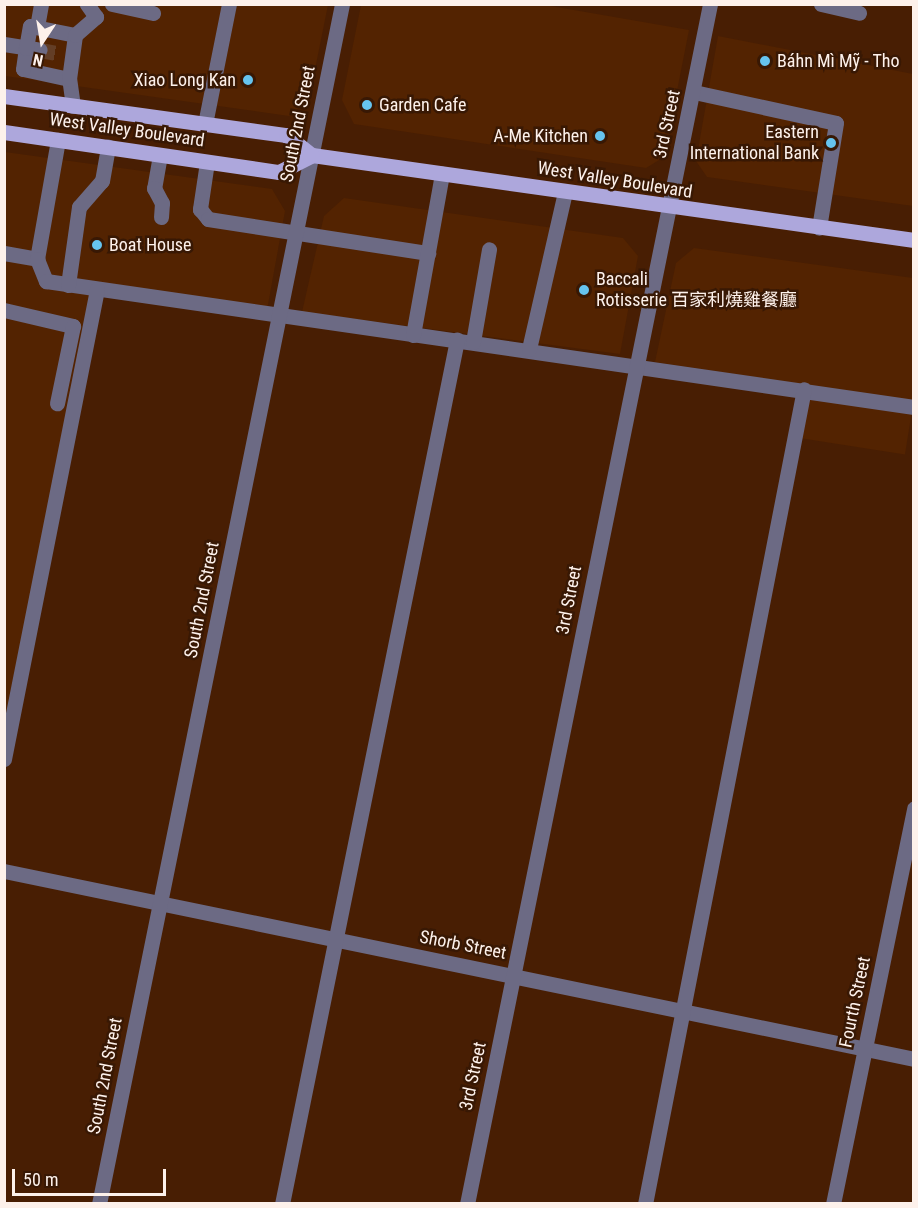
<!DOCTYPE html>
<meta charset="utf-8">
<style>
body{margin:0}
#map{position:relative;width:918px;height:1208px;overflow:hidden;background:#481e03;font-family:"Roboto Condensed","Noto Sans SC",sans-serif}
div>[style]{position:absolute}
.built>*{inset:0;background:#532301;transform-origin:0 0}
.minor-tunnel>*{height:15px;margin-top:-7.5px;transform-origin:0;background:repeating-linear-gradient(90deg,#633e26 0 15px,transparent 0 23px)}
.minor>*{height:15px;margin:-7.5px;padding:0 7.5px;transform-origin:7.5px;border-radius:7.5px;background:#6c6a84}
.major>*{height:15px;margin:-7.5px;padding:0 7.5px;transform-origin:7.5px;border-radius:7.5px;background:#ada7dc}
.dots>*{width:16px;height:16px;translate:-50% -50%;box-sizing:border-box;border:3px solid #381804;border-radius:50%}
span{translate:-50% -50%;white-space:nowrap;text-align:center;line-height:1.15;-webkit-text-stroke:5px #381804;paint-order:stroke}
.poi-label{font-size:18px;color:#fdf1eb}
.left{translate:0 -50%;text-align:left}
.right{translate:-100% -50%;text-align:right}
.street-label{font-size:18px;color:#fdf1eb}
.frame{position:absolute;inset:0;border:6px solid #fdf1eb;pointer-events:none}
.north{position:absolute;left:12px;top:12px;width:60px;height:60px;-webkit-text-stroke:4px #381804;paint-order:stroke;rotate:192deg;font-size:16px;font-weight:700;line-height:24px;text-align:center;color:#fdf1eb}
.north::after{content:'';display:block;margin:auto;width:21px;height:27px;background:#fdf1eb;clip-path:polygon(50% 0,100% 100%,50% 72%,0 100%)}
.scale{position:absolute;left:12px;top:1169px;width:154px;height:27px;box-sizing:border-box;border:3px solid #fdf1eb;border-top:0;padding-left:8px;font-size:18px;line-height:21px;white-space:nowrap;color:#fdf1eb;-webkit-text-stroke:4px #381804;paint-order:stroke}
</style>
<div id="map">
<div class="built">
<i style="clip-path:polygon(5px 5px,328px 5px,309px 99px,289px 116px,5px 76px)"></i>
<i style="clip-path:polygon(361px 5px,545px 5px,689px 30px,664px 157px,646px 168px,354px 124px,342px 100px)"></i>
<i style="clip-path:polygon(718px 36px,913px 74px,913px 206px,707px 177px,696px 161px)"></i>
<i style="clip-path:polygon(5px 152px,272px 189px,285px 211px,267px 310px,95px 287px,5px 718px)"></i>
<i style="clip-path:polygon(344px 198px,623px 238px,638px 256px,620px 354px,302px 312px,324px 216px)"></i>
<i style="clip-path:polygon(694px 248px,913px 278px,913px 401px,655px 362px,676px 263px)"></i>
<i style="left:804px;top:389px;width:110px;height:49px;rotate:9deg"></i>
</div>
<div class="minor-tunnel">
<i style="left:40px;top:50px;width:22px;rotate:10deg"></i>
</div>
<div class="minor">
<i style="left:112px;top:4px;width:42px;rotate:12.4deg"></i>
<i style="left:821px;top:4px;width:39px;rotate:13deg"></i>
<i style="left:37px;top:27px;width:23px;rotate:-80deg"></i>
<i style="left:4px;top:44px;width:36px;rotate:9deg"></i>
<i style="left:69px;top:79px;width:47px;rotate:-167.7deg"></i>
<i style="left:23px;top:69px;width:21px;rotate:-82deg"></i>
<i style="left:26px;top:48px;width:22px;rotate:-80deg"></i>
<i style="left:30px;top:26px;width:46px;rotate:11.3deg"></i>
<i style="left:694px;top:92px;width:145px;rotate:12.3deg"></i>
<i style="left:836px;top:123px;width:106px;rotate:99.2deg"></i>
<i style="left:73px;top:106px;width:27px;rotate:-98deg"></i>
<i style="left:69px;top:79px;width:44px;rotate:-82.2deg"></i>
<i style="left:75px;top:35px;width:28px;rotate:-41deg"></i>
<i style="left:96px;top:17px;width:16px;rotate:-125deg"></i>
<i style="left:205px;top:124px;width:122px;rotate:-78.7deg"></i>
<i style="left:160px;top:155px;width:34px;rotate:100deg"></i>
<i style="left:154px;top:188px;width:17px;rotate:62deg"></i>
<i style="left:162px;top:203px;width:14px;rotate:94deg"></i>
<i style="left:207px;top:162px;width:48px;rotate:98.5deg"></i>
<i style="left:200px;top:209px;width:13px;rotate:51deg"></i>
<i style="left:208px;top:219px;width:223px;rotate:8.8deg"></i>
<i style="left:4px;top:253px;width:34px;rotate:10deg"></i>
<i style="left:37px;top:259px;width:121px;rotate:-80deg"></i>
<i style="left:37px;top:259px;width:24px;rotate:68deg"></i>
<i style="left:46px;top:281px;width:877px;rotate:8.26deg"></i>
<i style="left:68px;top:285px;width:79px;rotate:-82deg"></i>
<i style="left:79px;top:207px;width:35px;rotate:-49deg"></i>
<i style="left:102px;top:181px;width:35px;rotate:-80deg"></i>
<i style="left:4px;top:310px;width:71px;rotate:13.1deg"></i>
<i style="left:73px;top:326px;width:79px;rotate:101.7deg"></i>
<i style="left:413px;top:335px;width:164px;rotate:-79.8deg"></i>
<i style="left:473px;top:342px;width:94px;rotate:-80.2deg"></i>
<i style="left:529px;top:349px;width:161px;rotate:-77.1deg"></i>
<i style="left:4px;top:759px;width:479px;rotate:-78.8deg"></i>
<i style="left:4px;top:871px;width:929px;rotate:11.67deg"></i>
<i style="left:99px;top:1204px;width:1224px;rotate:-78.55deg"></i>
<i style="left:282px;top:1204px;width:882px;rotate:-78.55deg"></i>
<i style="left:467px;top:1204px;width:1224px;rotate:-78.55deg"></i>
<i style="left:645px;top:1204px;width:830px;rotate:-78.96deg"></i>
<i style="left:833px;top:1204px;width:404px;rotate:-78.4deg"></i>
</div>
<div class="major">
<i style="left:4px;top:96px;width:285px;rotate:7.9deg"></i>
<i style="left:286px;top:135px;width:33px;rotate:38deg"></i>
<i style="left:312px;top:155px;width:608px;rotate:8.04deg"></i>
<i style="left:4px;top:132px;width:278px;rotate:8.3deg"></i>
<i style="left:279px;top:172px;width:37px;rotate:-27deg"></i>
</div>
<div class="dots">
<i style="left:765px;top:61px;background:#66c4ef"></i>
<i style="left:248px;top:80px;background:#66c4ef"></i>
<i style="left:367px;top:105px;background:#66c4ef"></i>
<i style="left:600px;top:136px;background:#66c4ef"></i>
<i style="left:831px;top:143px;background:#66c4ef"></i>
<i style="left:97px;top:245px;background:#66c4ef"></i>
<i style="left:584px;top:290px;background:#66c4ef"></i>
</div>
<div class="poi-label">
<span class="left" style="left:777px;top:61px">Báhn Mì Mỹ - Tho</span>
<span class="right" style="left:236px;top:80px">Xiao Long Kan</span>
<span class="left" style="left:379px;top:105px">Garden Cafe</span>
<span class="right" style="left:819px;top:143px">Eastern<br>International Bank</span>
<span class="right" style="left:588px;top:136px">A-Me Kitchen</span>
<span class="left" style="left:109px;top:245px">Boat House</span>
<span class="left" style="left:596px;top:290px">Baccali<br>Rotisserie 百家利燒雞餐廳</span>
</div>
<div class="street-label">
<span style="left:298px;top:124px;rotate:-79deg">South 2nd Street</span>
<span style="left:667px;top:124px;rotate:-78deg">3rd Street</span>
<span style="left:127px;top:130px;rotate:8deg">West Valley Boulevard</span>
<span style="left:615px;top:180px;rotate:9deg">West Valley Boulevard</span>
<span style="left:202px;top:600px;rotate:-79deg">South 2nd Street</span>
<span style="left:569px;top:600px;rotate:-79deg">3rd Street</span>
<span style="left:463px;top:945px;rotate:11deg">Shorb Street</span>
<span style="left:855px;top:1002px;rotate:-78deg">Fourth Street</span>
<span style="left:105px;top:1076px;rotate:-79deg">South 2nd Street</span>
<span style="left:473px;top:1076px;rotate:-78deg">3rd Street</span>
</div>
<div class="frame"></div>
<div class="north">N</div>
<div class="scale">50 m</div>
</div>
